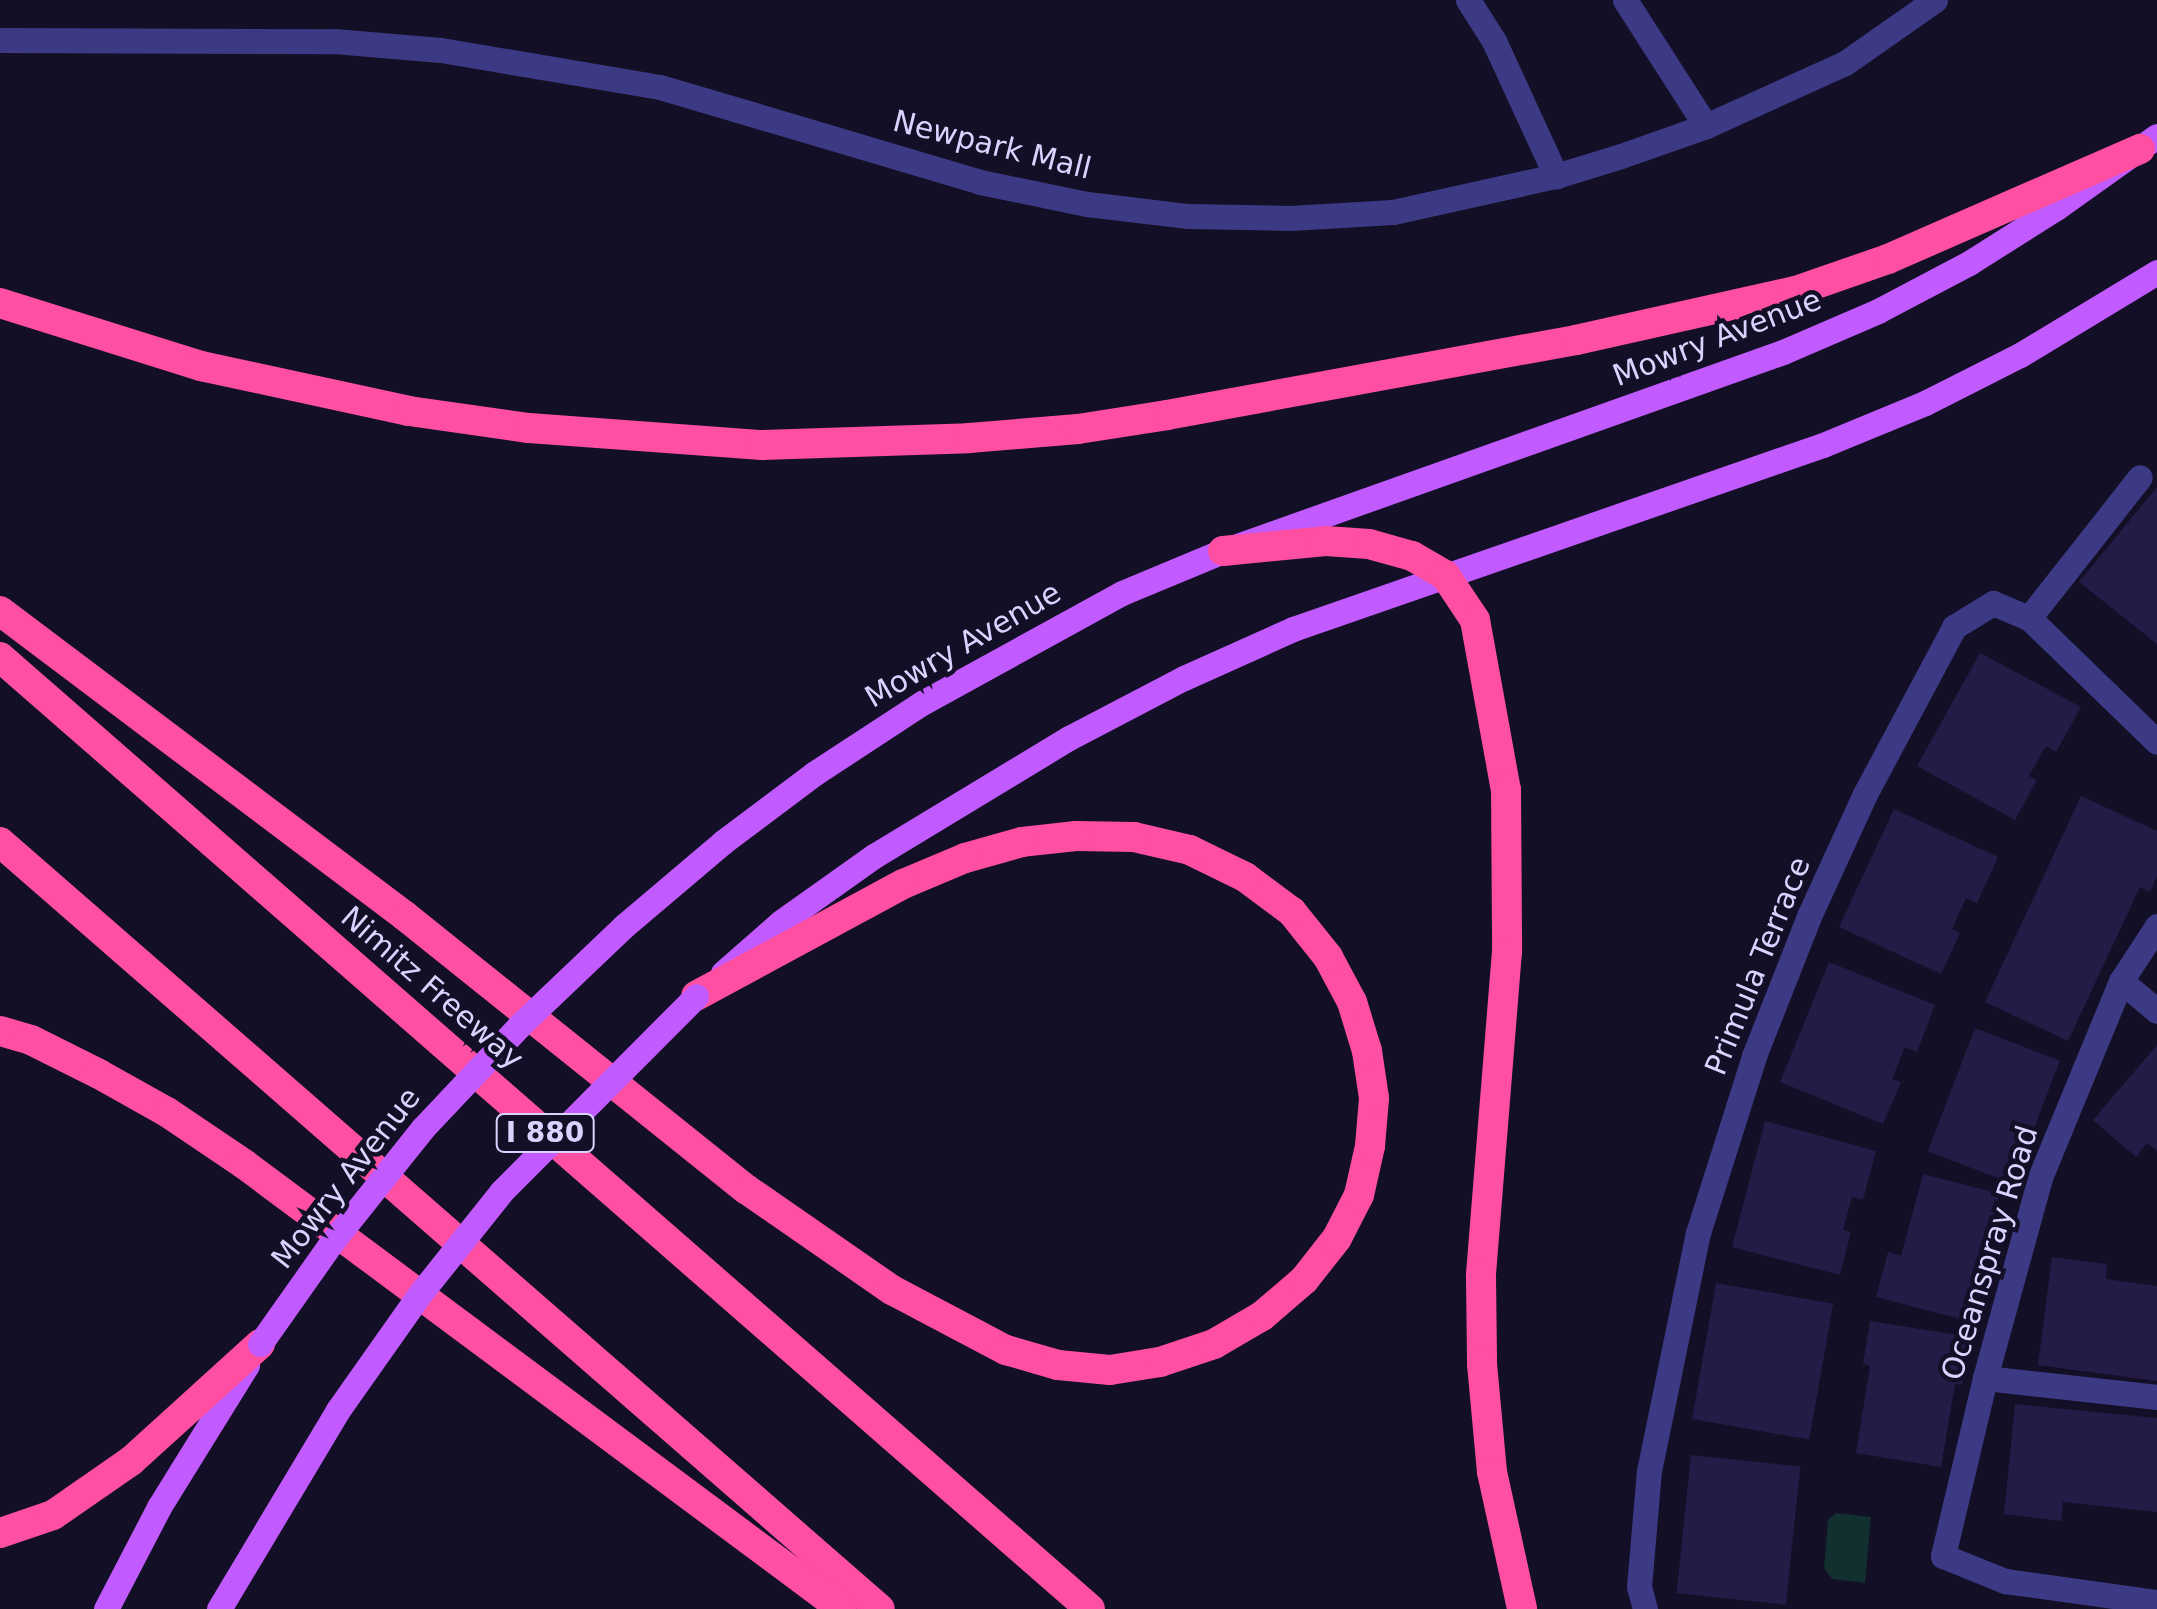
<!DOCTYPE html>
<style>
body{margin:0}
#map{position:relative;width:2157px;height:1609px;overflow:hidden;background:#130f26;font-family:"DejaVu Sans",sans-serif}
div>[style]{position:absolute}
.green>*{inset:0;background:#12302f}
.building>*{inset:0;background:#241b47;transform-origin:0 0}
.minor>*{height:25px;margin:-12.5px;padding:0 12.5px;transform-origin:12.5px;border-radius:12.5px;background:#3d3a85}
.major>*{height:25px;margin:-12.5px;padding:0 12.5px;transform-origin:12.5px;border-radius:12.5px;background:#c25bff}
.highway>*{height:30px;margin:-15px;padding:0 15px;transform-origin:15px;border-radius:15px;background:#ff4fa3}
.major-bridge>*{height:25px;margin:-12.5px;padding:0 12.5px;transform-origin:12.5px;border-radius:12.5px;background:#c25bff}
span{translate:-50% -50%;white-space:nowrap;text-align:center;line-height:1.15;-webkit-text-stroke:9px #130f26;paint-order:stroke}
.shield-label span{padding:2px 8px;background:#130f26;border:2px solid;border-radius:8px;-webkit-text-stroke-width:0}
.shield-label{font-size:28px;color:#d9d4ff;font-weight:700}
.street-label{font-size:30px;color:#d9d4ff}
</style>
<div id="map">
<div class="green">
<i style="clip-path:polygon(1836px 1513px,1871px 1517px,1865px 1583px,1832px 1579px,1824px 1568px,1828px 1520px)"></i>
</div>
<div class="building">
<i style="clip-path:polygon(2157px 487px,2157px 644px,2079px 582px)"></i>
<i style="clip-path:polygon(1980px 653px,2081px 707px,2056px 752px,2046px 746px,2029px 776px,2037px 780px,2015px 820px,1917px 766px)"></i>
<i style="clip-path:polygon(2081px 796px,2157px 831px,2157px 876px,2150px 892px,2140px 887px,2068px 1041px,1985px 1002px)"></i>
<i style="clip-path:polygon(1894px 809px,1998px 857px,1977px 903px,1966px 898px,1952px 929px,1960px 933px,1941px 974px,1839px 927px)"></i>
<i style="clip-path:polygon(1829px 962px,1935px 1005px,1917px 1052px,1905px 1047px,1892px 1079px,1901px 1082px,1883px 1124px,1780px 1082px)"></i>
<i style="left:1975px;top:1028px;width:91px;height:132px;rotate:21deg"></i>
<i style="clip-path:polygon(2157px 1045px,2157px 1151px,2147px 1143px,2136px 1157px,2093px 1120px)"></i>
<i style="clip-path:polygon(1765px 1121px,1876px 1151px,1863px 1200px,1852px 1197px,1843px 1230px,1851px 1232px,1840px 1275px,1732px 1247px)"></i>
<i style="clip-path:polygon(1923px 1174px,2000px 1194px,1978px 1277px,1988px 1280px,1976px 1323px,1876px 1297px,1888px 1252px,1901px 1256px)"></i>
<i style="clip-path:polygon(2052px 1257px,2107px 1264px,2106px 1279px,2157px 1286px,2157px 1381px,2038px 1365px)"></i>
<i style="left:1716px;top:1283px;width:119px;height:138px;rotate:10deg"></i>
<i style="clip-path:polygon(1870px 1321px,1970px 1337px,1962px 1385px,1955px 1384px,1941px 1467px,1856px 1453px,1870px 1366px,1863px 1364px)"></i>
<i style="clip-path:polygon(2015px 1404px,2157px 1418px,2157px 1512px,2063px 1502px,2061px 1521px,2004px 1514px)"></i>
<i style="left:1691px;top:1455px;width:110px;height:139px;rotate:6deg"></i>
</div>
<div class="minor">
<i style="left:1468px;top:0;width:49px;rotate:57.6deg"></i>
<i style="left:1494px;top:41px;width:149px;rotate:65.3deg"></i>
<i style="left:1625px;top:0;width:150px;rotate:57.3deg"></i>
<i style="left:0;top:40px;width:334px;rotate:0.2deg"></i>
<i style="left:334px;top:41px;width:107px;rotate:4.8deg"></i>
<i style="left:441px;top:50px;width:222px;rotate:9.6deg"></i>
<i style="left:660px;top:87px;width:334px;rotate:16.5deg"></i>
<i style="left:980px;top:182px;width:109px;rotate:11.6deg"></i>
<i style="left:1087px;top:204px;width:102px;rotate:6.8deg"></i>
<i style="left:1188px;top:216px;width:102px;rotate:1.1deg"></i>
<i style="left:1290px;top:218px;width:103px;rotate:-3.3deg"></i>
<i style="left:1393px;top:212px;width:167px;rotate:-12.5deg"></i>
<i style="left:1556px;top:176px;width:68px;rotate:-17.1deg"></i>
<i style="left:1621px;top:156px;width:90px;rotate:-19.4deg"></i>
<i style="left:1706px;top:126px;width:153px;rotate:-24.4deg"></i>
<i style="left:1845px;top:63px;width:110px;rotate:-35deg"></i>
<i style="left:2029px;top:618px;width:179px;rotate:-51.8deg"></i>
<i style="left:2157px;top:926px;width:66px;rotate:123.2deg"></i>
<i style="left:2121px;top:981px;width:213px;rotate:112.4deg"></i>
<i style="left:2040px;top:1178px;width:207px;rotate:105.4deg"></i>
<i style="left:1985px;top:1378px;width:183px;rotate:103.3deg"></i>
<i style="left:1943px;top:1556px;width:67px;rotate:22deg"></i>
<i style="left:2005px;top:1581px;width:153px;rotate:7.9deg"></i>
<i style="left:2121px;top:981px;width:47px;rotate:39.8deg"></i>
<i style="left:1985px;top:1378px;width:173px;rotate:6.3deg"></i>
<i style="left:1645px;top:1609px;width:23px;rotate:-105deg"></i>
<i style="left:1639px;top:1587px;width:116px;rotate:-85.1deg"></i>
<i style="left:1649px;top:1471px;width:243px;rotate:-78.4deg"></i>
<i style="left:1698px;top:1233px;width:186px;rotate:-72.4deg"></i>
<i style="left:1754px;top:1056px;width:153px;rotate:-68.5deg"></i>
<i style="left:1810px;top:914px;width:132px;rotate:-65.4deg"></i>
<i style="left:1865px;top:794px;width:189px;rotate:-61.9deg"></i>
<i style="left:1954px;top:627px;width:46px;rotate:-31.6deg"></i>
<i style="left:1993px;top:603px;width:39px;rotate:23deg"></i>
<i style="left:2029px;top:618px;width:178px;rotate:44.1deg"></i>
</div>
<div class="major">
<i style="left:624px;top:926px;width:130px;rotate:-40.3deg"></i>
<i style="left:723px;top:842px;width:115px;rotate:-36.9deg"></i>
<i style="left:815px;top:773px;width:128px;rotate:-33.2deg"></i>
<i style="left:922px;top:703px;width:228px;rotate:-28.8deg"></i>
<i style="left:1122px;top:593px;width:109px;rotate:-22.6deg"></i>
<i style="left:1223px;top:551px;width:594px;rotate:-19.56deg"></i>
<i style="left:1783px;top:352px;width:103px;rotate:-23.3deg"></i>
<i style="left:1878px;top:311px;width:103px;rotate:-27.8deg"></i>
<i style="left:1969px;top:263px;width:103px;rotate:-32.3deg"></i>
<i style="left:2056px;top:208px;width:124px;rotate:-35.5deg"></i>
<i style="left:723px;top:973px;width:77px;rotate:-41.3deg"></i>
<i style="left:781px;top:922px;width:114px;rotate:-35.4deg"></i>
<i style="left:874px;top:856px;width:228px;rotate:-31.2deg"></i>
<i style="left:1069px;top:738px;width:130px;rotate:-27.6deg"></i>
<i style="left:1184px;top:678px;width:120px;rotate:-24.2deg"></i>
<i style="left:1293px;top:629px;width:561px;rotate:-19.15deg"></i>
<i style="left:1823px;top:445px;width:110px;rotate:-22.4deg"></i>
<i style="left:1925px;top:403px;width:106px;rotate:-26.8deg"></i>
<i style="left:2020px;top:355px;width:160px;rotate:-31.2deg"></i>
<i style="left:106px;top:1609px;width:115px;rotate:-62.5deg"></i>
<i style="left:159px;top:1507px;width:167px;rotate:-58.2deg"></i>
<i style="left:219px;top:1609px;width:232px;rotate:-59.1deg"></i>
</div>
<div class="highway">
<i style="left:0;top:303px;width:211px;rotate:17.4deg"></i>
<i style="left:201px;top:366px;width:213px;rotate:12.2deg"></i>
<i style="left:409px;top:411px;width:121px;rotate:8.1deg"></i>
<i style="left:529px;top:428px;width:234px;rotate:4.2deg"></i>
<i style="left:762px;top:445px;width:207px;rotate:-1.9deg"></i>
<i style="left:969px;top:438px;width:109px;rotate:-4.7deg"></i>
<i style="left:1078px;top:429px;width:90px;rotate:-8.9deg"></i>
<i style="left:1167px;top:415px;width:416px;rotate:-10.4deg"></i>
<i style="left:1576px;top:340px;width:225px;rotate:-12.6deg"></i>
<i style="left:1796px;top:291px;width:97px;rotate:-19.2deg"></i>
<i style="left:1888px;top:259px;width:275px;rotate:-23.6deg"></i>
<i style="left:1223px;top:551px;width:103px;rotate:-5.5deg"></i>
<i style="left:1326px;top:541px;width:43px;rotate:4deg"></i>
<i style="left:1369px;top:544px;width:45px;rotate:15.6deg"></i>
<i style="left:1412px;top:556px;width:38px;rotate:30deg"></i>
<i style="left:1445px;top:575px;width:54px;rotate:56.3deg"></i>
<i style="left:1475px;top:620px;width:173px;rotate:79.7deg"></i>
<i style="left:1506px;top:790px;width:161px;rotate:89.6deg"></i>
<i style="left:1507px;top:951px;width:326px;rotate:94.6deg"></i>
<i style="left:1481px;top:1276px;width:88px;rotate:89.3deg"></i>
<i style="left:1482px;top:1364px;width:108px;rotate:84.7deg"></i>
<i style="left:1492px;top:1472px;width:140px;rotate:77.6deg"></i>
<i style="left:0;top:611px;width:507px;rotate:36.98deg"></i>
<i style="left:405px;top:916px;width:437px;rotate:38.7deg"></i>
<i style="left:746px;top:1189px;width:178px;rotate:34.7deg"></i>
<i style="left:892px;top:1290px;width:129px;rotate:27.8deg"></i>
<i style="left:1006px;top:1350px;width:54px;rotate:16.1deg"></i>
<i style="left:1058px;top:1365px;width:52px;rotate:5.5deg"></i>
<i style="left:1110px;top:1370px;width:51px;rotate:-9.1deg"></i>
<i style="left:1160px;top:1362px;width:57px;rotate:-18.4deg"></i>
<i style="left:1214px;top:1344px;width:56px;rotate:-30.3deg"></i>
<i style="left:1262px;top:1316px;width:55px;rotate:-40.6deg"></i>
<i style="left:1304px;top:1280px;width:53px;rotate:-51.8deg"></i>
<i style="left:1337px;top:1238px;width:48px;rotate:-62.9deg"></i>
<i style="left:1359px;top:1195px;width:50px;rotate:-77.3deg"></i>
<i style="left:1370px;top:1146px;width:48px;rotate:-85.2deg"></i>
<i style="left:1374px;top:1098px;width:48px;rotate:-98.5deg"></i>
<i style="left:1367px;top:1051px;width:51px;rotate:-107deg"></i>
<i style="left:1352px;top:1002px;width:51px;rotate:-118.1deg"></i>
<i style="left:1328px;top:957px;width:58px;rotate:-128.7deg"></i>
<i style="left:1292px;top:912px;width:59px;rotate:-143.3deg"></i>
<i style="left:1245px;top:877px;width:61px;rotate:-153.9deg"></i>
<i style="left:1190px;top:850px;width:57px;rotate:-166.9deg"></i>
<i style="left:1134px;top:837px;width:58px;rotate:-179deg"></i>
<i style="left:1076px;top:836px;width:54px;rotate:173.7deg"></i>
<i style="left:1022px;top:842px;width:59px;rotate:164.3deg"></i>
<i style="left:965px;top:858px;width:67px;rotate:157.2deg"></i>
<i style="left:903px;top:884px;width:235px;rotate:151.6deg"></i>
<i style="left:0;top:657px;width:1447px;rotate:41.13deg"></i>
<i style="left:0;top:842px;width:1167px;rotate:41.08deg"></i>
<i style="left:0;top:1031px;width:32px;rotate:16deg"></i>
<i style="left:31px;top:1040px;width:76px;rotate:26.6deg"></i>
<i style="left:99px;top:1074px;width:78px;rotate:29.2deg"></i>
<i style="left:167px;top:1112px;width:93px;rotate:34deg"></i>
<i style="left:244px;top:1164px;width:745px;rotate:36.65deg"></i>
<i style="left:0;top:1533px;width:56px;rotate:-18.8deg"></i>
<i style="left:53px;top:1515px;width:95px;rotate:-34.7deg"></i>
<i style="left:131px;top:1461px;width:174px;rotate:-42.2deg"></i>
</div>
<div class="major-bridge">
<i style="left:260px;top:1344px;width:125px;rotate:-54.8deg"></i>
<i style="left:332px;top:1242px;width:146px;rotate:-51.4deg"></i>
<i style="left:423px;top:1128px;width:141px;rotate:-46.7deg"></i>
<i style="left:520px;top:1025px;width:144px;rotate:-43.6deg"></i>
<i style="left:338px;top:1410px;width:141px;rotate:-54.8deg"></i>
<i style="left:419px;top:1295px;width:133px;rotate:-51.4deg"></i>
<i style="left:502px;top:1191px;width:275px;rotate:-45.1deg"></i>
</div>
<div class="shield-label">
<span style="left:545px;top:1133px">I 880</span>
</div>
<div class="street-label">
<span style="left:992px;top:145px;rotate:14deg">Newpark Mall</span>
<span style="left:1717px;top:338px;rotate:-21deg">Mowry Avenue</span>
<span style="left:963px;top:645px;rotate:-30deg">Mowry Avenue</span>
<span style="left:1758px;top:966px;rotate:-68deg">Primula Terrace</span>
<span style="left:432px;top:988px;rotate:41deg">Nimitz Freeway</span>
<span style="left:346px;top:1178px;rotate:-52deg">Mowry Avenue</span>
<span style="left:1990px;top:1253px;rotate:-73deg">Oceanspray Road</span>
</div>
</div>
